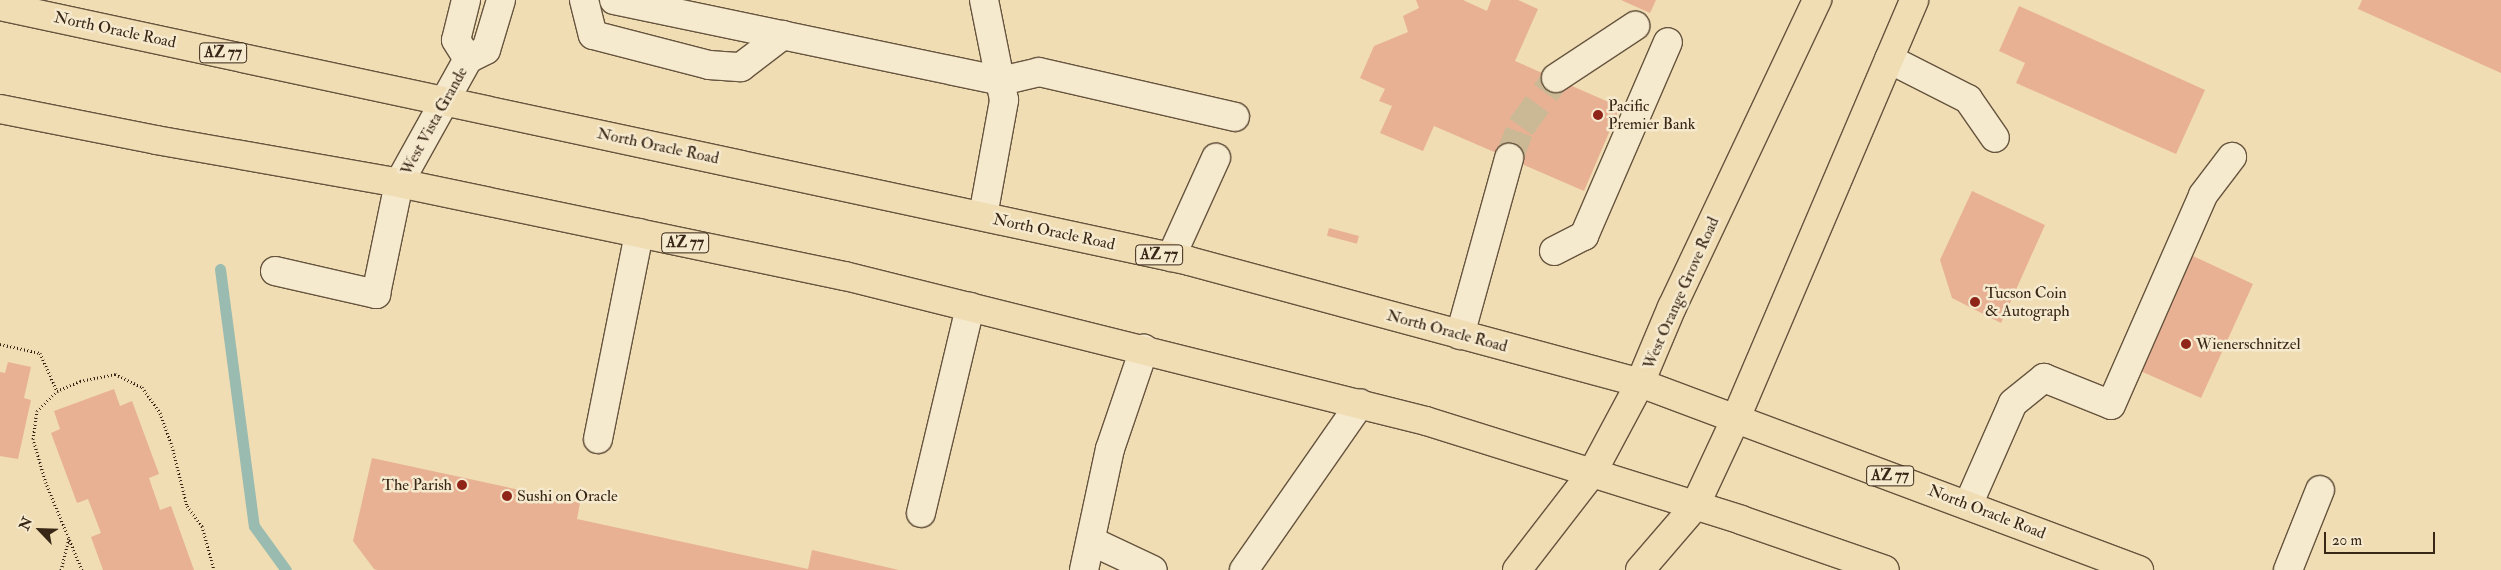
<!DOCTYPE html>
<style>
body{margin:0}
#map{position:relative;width:2501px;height:570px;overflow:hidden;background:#f0ddb4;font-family:"IM FELL Double Pica",serif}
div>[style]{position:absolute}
.stream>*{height:11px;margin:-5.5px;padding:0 5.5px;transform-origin:5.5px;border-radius:5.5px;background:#9abbaf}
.building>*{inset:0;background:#e8b194;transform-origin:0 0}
.minor-tunnel>*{height:28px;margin-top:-14px;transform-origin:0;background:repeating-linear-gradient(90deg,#cbb894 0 28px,transparent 0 42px)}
.path>*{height:3px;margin-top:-1.5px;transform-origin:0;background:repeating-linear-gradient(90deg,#382616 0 1px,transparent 0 3.5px)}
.roads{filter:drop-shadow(1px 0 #66543e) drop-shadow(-1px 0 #66543e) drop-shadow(0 1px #66543e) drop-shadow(0 -1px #66543e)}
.minor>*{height:28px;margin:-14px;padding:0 14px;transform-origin:14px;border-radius:14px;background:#f5e9ce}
.major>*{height:28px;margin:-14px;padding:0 14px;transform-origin:14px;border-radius:14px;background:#f0ddb4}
.highway>*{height:28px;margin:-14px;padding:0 14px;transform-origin:14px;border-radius:14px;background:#f0ddb4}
.dots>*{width:14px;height:14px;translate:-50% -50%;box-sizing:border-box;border:2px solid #f5e9ce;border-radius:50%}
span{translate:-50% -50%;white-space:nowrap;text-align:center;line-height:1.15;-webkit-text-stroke:5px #f5e9ce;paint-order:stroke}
.shield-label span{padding:1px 4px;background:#f5e9ce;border:1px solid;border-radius:4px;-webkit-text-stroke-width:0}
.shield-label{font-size:15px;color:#382616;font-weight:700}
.street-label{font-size:16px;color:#382616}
.poi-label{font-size:16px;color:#382616}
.left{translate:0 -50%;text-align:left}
.right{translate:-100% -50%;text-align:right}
.north{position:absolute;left:15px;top:505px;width:50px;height:50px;-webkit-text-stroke:4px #f5e9ce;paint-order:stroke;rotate:294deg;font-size:14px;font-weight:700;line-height:20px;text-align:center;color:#382616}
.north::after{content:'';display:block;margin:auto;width:18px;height:22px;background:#382616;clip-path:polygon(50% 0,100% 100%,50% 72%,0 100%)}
.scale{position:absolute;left:2324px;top:532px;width:111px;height:22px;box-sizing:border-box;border:2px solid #382616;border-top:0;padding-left:6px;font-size:15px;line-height:18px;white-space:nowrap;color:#382616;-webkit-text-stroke:4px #f5e9ce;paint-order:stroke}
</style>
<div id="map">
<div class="stream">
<i style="left:220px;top:269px;width:259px;rotate:82.5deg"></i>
<i style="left:254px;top:526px;width:54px;rotate:54deg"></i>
</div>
<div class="building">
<i style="clip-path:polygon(1416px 0,1463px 0,1487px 11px,1491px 0,1518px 0,1538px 9px,1515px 61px,1620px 107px,1584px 191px,1434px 126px,1423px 151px,1380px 133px,1392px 106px,1379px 101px,1385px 89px,1360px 78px,1374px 46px,1408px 32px,1403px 16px,1419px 8px)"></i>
<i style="clip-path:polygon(1621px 0,1656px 0,1650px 13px)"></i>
<i style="clip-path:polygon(2362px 0,2501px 0,2501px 73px,2358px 9px)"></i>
<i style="clip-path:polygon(2019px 6px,2205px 90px,2176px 154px,2016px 83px,2025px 63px,1999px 51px)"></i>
<i style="clip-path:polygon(1972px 191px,2045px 225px,2001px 323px,1952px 298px,1940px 260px)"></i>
<i style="left:1329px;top:228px;width:31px;height:8px;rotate:15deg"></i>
<i style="clip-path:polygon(2193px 256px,2253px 284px,2201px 398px,2136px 369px,2168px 279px,2179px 285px)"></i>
<i style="clip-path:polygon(8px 362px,31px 367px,24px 398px,31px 400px,18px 459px,0 456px,0 372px,5px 373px)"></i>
<i style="clip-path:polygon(114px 389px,120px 406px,132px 401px,159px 474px,149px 478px,160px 510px,171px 506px,194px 570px,103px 570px,91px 537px,101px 533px,88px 499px,77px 503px,51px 433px,60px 429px,54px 411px)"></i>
<i style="clip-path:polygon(372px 458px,580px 503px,577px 519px,808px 569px,812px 550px,899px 570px,377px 570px,374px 569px,353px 541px)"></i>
</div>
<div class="minor-tunnel">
<i style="left:1509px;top:158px;width:33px;rotate:-69deg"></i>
<i style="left:1521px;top:127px;width:60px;rotate:-54.5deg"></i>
</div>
<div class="path">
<i style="left:0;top:344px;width:41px;rotate:12.7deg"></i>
<i style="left:40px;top:353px;width:42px;rotate:65.9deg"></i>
<i style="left:61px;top:570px;width:32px;rotate:-76deg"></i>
<i style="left:82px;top:570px;width:94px;rotate:-112.5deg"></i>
<i style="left:46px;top:483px;width:46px;rotate:-106.5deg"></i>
<i style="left:33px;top:439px;width:28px;rotate:-82deg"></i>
<i style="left:37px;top:411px;width:28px;rotate:-45deg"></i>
<i style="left:57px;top:391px;width:25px;rotate:-23deg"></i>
<i style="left:80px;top:381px;width:36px;rotate:-11deg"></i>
<i style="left:115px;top:374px;width:30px;rotate:26deg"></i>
<i style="left:142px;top:387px;width:32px;rotate:55deg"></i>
<i style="left:160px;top:413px;width:35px;rotate:70deg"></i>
<i style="left:172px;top:446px;width:62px;rotate:76deg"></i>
<i style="left:187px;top:506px;width:25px;rotate:53deg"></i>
<i style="left:202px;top:526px;width:46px;rotate:74.7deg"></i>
</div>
<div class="roads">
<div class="minor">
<i style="left:466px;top:0;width:41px;rotate:104deg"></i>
<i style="left:456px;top:40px;width:22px;rotate:58deg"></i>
<i style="left:584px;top:0;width:36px;rotate:76deg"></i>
<i style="left:593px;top:35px;width:120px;rotate:14.5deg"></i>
<i style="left:709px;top:65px;width:32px;rotate:4deg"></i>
<i style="left:741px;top:67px;width:53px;rotate:-37.3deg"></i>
<i style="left:614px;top:0;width:395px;rotate:11.8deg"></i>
<i style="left:1001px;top:81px;width:39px;rotate:-13deg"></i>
<i style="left:1039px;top:72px;width:201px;rotate:12.9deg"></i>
<i style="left:1889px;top:59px;width:89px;rotate:26.9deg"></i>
<i style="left:1968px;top:99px;width:47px;rotate:55.3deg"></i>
<i style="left:1556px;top:78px;width:95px;rotate:-33.4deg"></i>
<i style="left:983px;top:216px;width:118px;rotate:-79.7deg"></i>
<i style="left:1004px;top:100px;width:102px;rotate:-101.3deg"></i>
<i style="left:1554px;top:251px;width:34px;rotate:-27deg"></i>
<i style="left:1584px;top:236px;width:211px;rotate:-66.6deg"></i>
<i style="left:1171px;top:257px;width:109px;rotate:-65.6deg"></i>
<i style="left:275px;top:271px;width:104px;rotate:12.8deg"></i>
<i style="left:376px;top:294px;width:113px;rotate:-78.3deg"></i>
<i style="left:399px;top:183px;width:142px;rotate:-60.9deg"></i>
<i style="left:468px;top:59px;width:20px;rotate:-27deg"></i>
<i style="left:486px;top:50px;width:52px;rotate:-73.3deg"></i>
<i style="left:1460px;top:335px;width:184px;rotate:-74.5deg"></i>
<i style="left:598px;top:439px;width:210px;rotate:-78.7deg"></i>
<i style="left:1968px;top:505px;width:111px;rotate:-66.2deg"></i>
<i style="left:2013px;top:403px;width:40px;rotate:-39deg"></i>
<i style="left:2044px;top:378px;width:72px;rotate:21.9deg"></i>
<i style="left:2111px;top:405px;width:229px;rotate:-66.3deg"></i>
<i style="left:2203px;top:195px;width:48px;rotate:-52.7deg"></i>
<i style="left:921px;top:513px;width:212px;rotate:-76.6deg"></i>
<i style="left:1091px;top:541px;width:68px;rotate:25.1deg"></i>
<i style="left:1084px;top:570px;width:124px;rotate:-77.9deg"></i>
<i style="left:1110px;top:449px;width:106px;rotate:-71.2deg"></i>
<i style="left:1244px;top:570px;width:203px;rotate:-55.1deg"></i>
<i style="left:2288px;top:570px;width:86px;rotate:-68.2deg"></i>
</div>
<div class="major">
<i style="left:1517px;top:570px;width:123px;rotate:-52.3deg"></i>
<i style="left:1592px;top:473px;width:102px;rotate:-61.9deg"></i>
<i style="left:1640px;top:383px;width:82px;rotate:-67.2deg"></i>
<i style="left:1672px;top:307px;width:340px;rotate:-64.7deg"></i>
<i style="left:1640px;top:570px;width:84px;rotate:-49.3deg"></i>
<i style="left:1695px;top:506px;width:97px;rotate:-65deg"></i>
<i style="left:1736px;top:418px;width:454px;rotate:-66.9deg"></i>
</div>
<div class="highway">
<i style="left:0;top:6px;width:1216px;rotate:12.1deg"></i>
<i style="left:1189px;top:261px;width:467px;rotate:15.1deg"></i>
<i style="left:1640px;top:383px;width:533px;rotate:20.54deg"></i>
<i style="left:0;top:109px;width:159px;rotate:11.2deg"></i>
<i style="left:156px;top:140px;width:247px;rotate:10deg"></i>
<i style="left:399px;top:183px;width:456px;rotate:11.8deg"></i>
<i style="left:845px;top:276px;width:599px;rotate:14.01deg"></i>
<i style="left:1426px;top:421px;width:330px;rotate:17.4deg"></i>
<i style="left:1741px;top:520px;width:152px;rotate:19.1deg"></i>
</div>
</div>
<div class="dots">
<i style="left:1598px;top:115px;background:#8f2418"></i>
<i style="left:1975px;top:302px;background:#8f2418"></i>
<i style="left:2186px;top:344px;background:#8f2418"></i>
<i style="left:462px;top:485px;background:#8f2418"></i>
<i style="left:507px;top:496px;background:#8f2418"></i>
</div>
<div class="shield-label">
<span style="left:223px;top:53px">AZ 77</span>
<span style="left:685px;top:243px">AZ 77</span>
<span style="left:1159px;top:255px">AZ 77</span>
<span style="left:1890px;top:476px">AZ 77</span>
</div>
<div class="street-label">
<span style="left:115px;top:30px;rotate:12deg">North Oracle Road</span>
<span style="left:434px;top:121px;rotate:-61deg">West Vista Grande</span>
<span style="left:658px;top:146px;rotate:12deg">North Oracle Road</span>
<span style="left:1054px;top:232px;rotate:12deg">North Oracle Road</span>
<span style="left:1681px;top:293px;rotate:-66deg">West Orange Grove Road</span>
<span style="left:1447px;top:331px;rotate:15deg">North Oracle Road</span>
<span style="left:1987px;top:512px;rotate:21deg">North Oracle Road</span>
</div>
<div class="poi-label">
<span class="left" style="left:1608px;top:115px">Pacific<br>Premier Bank</span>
<span class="left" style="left:1985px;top:302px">Tucson Coin<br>&amp; Autograph</span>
<span class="left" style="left:2196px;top:344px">Wienerschnitzel</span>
<span class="right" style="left:452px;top:485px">The Parish</span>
<span class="left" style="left:517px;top:496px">Sushi on Oracle</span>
</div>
<div class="north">N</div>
<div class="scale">20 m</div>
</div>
